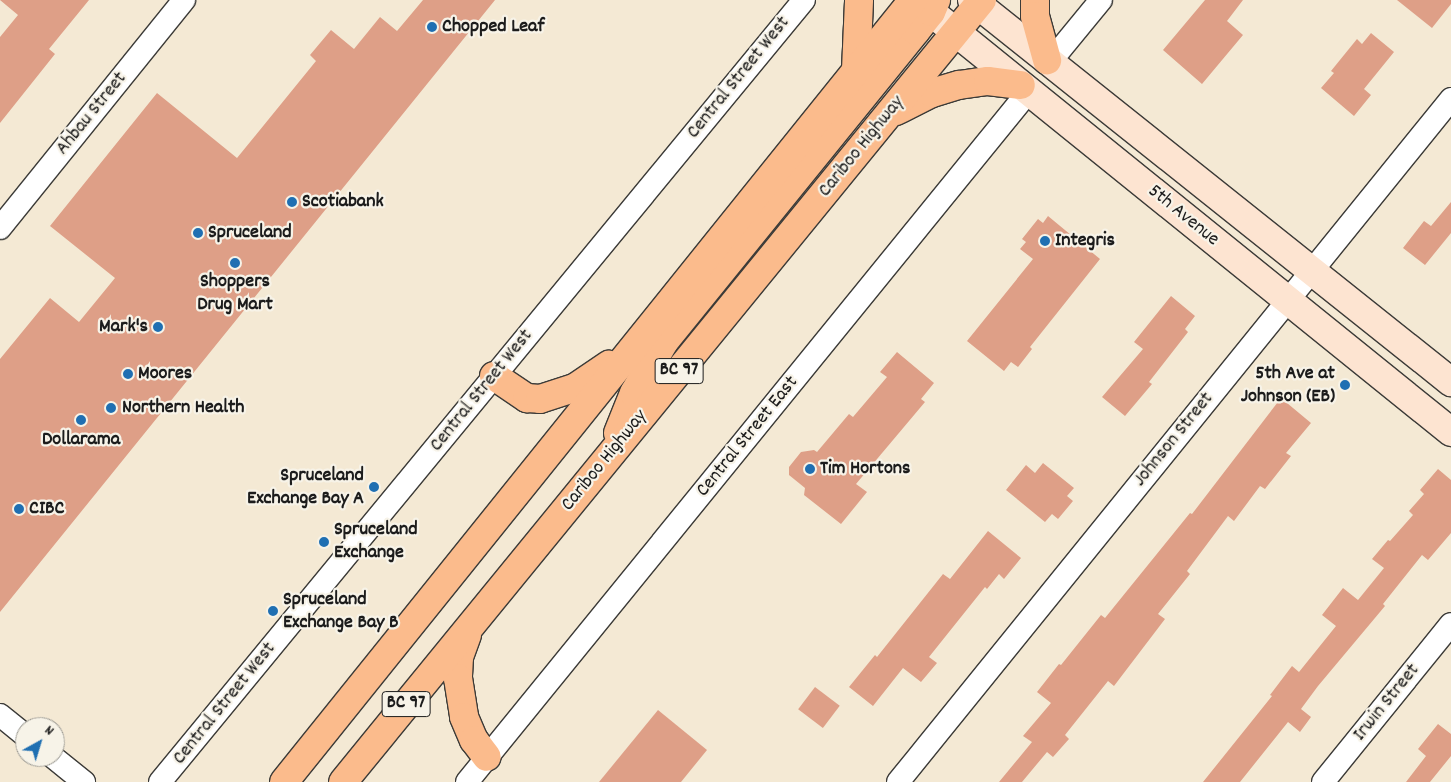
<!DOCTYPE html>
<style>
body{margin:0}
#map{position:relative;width:1451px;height:782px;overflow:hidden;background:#f4e9d4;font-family:Dekko,sans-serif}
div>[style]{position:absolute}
.building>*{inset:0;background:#de9f87;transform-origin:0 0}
.roads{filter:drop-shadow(1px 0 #3c3b38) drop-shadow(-1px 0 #3c3b38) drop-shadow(0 1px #3c3b38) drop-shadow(0 -1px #3c3b38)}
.street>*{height:22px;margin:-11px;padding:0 11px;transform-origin:11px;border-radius:11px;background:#fff}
.secondary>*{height:28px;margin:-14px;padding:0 14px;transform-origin:14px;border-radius:14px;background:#fde4d1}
.highway>*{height:28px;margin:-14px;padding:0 14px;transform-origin:14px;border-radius:14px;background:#fbbb8c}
.dots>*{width:14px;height:14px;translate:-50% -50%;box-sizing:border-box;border:2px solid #f7f3e8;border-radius:50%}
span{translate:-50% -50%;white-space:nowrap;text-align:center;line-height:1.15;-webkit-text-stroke:4.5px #f7f3e8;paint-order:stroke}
.shield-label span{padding:1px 4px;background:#f7f3e8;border:1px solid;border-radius:4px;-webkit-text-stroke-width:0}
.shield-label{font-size:19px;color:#1c1c1c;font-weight:700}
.poi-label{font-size:20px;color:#1c1c1c;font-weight:700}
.left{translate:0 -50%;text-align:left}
.right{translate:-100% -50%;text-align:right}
.street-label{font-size:20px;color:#1c1c1c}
.north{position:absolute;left:15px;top:717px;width:50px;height:50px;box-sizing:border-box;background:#f7f3e8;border:1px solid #9f9d96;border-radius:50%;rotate:39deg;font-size:14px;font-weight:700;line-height:20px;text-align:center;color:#1c1c1c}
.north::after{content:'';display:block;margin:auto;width:18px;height:22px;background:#1f6fb2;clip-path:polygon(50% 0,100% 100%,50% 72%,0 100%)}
</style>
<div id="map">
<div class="building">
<i style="clip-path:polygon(0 0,89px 0,49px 49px,55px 54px,0 123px,0 37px,18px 15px)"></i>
<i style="clip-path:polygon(423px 0,495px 0,0 612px,0 359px,50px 298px,79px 322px,115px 278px,50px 226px,157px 93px,237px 158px,316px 61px,310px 55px,331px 30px,354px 49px,380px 17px,397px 31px)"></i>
<i style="clip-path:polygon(1205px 0,1243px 0,1227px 21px,1243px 35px,1202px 84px,1163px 50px)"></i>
<i style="clip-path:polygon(1397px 0,1451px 0,1451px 4px,1432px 28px)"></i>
<i style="clip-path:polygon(1371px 33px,1394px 52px,1364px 89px,1371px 95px,1354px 116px,1321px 88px,1334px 73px,1331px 71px,1357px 39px,1362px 44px)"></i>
<i style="clip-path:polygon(1451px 202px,1451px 233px,1425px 265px,1403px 248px,1424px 221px,1431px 226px)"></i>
<i style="clip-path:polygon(1048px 216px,1100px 259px,1030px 347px,1032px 349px,1018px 367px,1011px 362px,1004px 371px,967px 341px,1033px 259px,1020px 249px,1026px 242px,1022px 239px,1038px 219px,1043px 223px)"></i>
<i style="clip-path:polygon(1171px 296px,1195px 316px,1185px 329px,1188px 332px,1149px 382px,1152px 384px,1125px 416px,1102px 397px,1143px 349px,1134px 342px)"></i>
<i style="clip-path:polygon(897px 352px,934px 383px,921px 399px,925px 402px,856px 484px,867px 492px,841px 524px,804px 495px,805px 488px,789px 475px,789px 467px,801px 452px,814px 450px,817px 452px,849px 414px,853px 417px,887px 377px,880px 372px)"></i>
<i style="clip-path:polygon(1281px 398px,1311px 423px,1286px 453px,1291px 456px,1265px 489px,1260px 486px,1234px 521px,1228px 516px,1187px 571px,1190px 574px,1158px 614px,1165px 619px,1114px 686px,1108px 681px,1065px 735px,1069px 739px,1053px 757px,1047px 752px,1022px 782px,999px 782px,1032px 742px,1023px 736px,1051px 703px,1037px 692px,1059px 664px,1061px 665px,1101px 615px,1105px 618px,1190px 513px,1192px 514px)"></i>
<i style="clip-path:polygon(1043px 463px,1074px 488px,1067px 496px,1073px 501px,1058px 519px,1052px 514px,1045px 522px,1006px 490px,1026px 465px,1035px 473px)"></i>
<i style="clip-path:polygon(1438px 469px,1451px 480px,1451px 533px,1428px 560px,1422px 555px,1383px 604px,1385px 606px,1318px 686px,1301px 709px,1311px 717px,1300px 732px,1288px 722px,1240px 782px,1203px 782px,1272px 696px,1270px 695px,1292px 666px,1299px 672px,1336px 626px,1322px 615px,1343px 588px,1358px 600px,1384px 568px,1372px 559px,1388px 540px,1390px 541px,1413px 515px,1409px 511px,1424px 494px,1420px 490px)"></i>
<i style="clip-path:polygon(988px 531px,1021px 558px,1004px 579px,999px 574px,987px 589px,985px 587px,929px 657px,937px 663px,921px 682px,903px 668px,873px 706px,849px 687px,875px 655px,877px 657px,943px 574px,950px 579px)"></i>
<i style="left:815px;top:687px;width:31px;height:28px;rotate:37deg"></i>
<i style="clip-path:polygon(658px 710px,707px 750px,681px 782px,599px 782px)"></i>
<i style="clip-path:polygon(1438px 724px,1451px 734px,1451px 756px,1430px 782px,1406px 782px,1426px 756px,1418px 749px)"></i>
</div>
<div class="roads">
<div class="street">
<i style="left:1050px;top:62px;width:80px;rotate:-50.6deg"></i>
<i style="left:0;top:228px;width:293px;rotate:-51.1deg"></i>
<i style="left:0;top:715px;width:32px;rotate:39deg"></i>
<i style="left:53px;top:757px;width:40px;rotate:39deg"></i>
<i style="left:160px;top:782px;width:1013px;rotate:-50.53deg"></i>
<i style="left:467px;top:782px;width:891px;rotate:-50.88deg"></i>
<i style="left:898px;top:782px;width:879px;rotate:-51deg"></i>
<i style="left:1323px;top:782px;width:203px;rotate:-51deg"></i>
</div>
<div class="secondary">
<i style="left:916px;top:0;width:688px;rotate:38.92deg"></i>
<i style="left:972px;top:0;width:613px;rotate:38.57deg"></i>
</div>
<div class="highway">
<i style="left:1035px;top:0;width:16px;rotate:90deg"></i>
<i style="left:1035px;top:16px;width:46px;rotate:74.7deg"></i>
<i style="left:856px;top:70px;width:70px;rotate:-87.5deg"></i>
<i style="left:896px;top:111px;width:40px;rotate:-26.6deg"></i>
<i style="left:932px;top:93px;width:28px;rotate:-17deg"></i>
<i style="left:959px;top:85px;width:29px;rotate:-8deg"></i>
<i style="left:988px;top:81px;width:33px;rotate:7deg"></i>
<i style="left:494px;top:376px;width:40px;rotate:34deg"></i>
<i style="left:527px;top:398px;width:13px;rotate:4deg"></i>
<i style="left:540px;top:399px;width:38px;rotate:-18deg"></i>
<i style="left:576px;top:387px;width:40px;rotate:-34deg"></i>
<i style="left:618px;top:433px;width:43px;rotate:-68.2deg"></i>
<i style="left:634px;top:393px;width:59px;rotate:-59.5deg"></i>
<i style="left:664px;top:342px;width:400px;rotate:-51deg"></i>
<i style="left:916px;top:31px;width:24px;rotate:-52deg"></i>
<i style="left:931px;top:12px;width:13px;rotate:-67deg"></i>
<i style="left:467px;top:635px;width:23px;rotate:110deg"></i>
<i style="left:459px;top:657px;width:21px;rotate:93deg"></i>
<i style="left:458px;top:678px;width:39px;rotate:81deg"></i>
<i style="left:464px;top:717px;width:25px;rotate:67deg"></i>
<i style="left:474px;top:740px;width:21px;rotate:53deg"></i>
<i style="left:284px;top:782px;width:1004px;rotate:-51.19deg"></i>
<i style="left:343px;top:782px;width:1010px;rotate:-50.75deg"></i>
</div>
</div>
<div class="dots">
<i style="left:432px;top:27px;background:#1f6fb2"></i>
<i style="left:292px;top:202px;background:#1f6fb2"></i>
<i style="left:198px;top:233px;background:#1f6fb2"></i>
<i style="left:1045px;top:241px;background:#1f6fb2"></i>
<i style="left:235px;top:263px;background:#1f6fb2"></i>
<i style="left:158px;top:327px;background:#1f6fb2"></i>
<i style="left:128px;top:374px;background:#1f6fb2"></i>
<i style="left:1345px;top:385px;background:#1f6fb2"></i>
<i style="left:111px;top:408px;background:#1f6fb2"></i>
<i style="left:81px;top:420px;background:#1f6fb2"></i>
<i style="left:810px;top:469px;background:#1f6fb2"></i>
<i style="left:374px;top:487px;background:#1f6fb2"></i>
<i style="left:19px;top:509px;background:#1f6fb2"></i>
<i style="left:324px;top:542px;background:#1f6fb2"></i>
<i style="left:273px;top:611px;background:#1f6fb2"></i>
</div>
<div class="shield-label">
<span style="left:679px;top:371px">BC 97</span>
<span style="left:406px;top:704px">BC 97</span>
</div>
<div class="poi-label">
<span class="left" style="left:442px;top:27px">Chopped Leaf</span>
<span class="left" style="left:302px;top:202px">Scotiabank</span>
<span class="left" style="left:208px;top:233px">Spruceland</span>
<span class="left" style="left:1055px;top:241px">Integris</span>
<span style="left:235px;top:294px">Shoppers<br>Drug Mart</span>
<span class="right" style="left:148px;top:327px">Mark's</span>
<span class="left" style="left:138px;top:374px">Moores</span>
<span class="right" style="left:1335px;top:386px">5th Ave at<br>Johnson (EB)</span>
<span class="left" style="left:122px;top:408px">Northern Health</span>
<span style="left:81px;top:440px">Dollarama</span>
<span class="left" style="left:820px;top:469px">Tim Hortons</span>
<span class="right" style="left:364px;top:488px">Spruceland<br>Exchange Bay A</span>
<span class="left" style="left:29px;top:509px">CIBC</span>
<span class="left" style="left:334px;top:542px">Spruceland<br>Exchange</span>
<span class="left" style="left:283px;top:612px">Spruceland<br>Exchange Bay B</span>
</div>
<div class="street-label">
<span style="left:739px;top:78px;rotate:-51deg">Central Street West</span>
<span style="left:92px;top:114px;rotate:-51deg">Ahbau Street</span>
<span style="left:862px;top:147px;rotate:-51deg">Cariboo Highway</span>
<span style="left:1183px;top:216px;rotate:39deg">5th Avenue</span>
<span style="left:482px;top:391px;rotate:-51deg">Central Street West</span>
<span style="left:748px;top:437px;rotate:-51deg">Central Street East</span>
<span style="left:1174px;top:440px;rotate:-51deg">Johnson Street</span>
<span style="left:605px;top:461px;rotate:-51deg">Cariboo Highway</span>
<span style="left:1387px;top:703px;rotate:-51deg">Irwin Street</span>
<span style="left:225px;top:704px;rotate:-51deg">Central Street West</span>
</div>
<div class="north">N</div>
</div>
